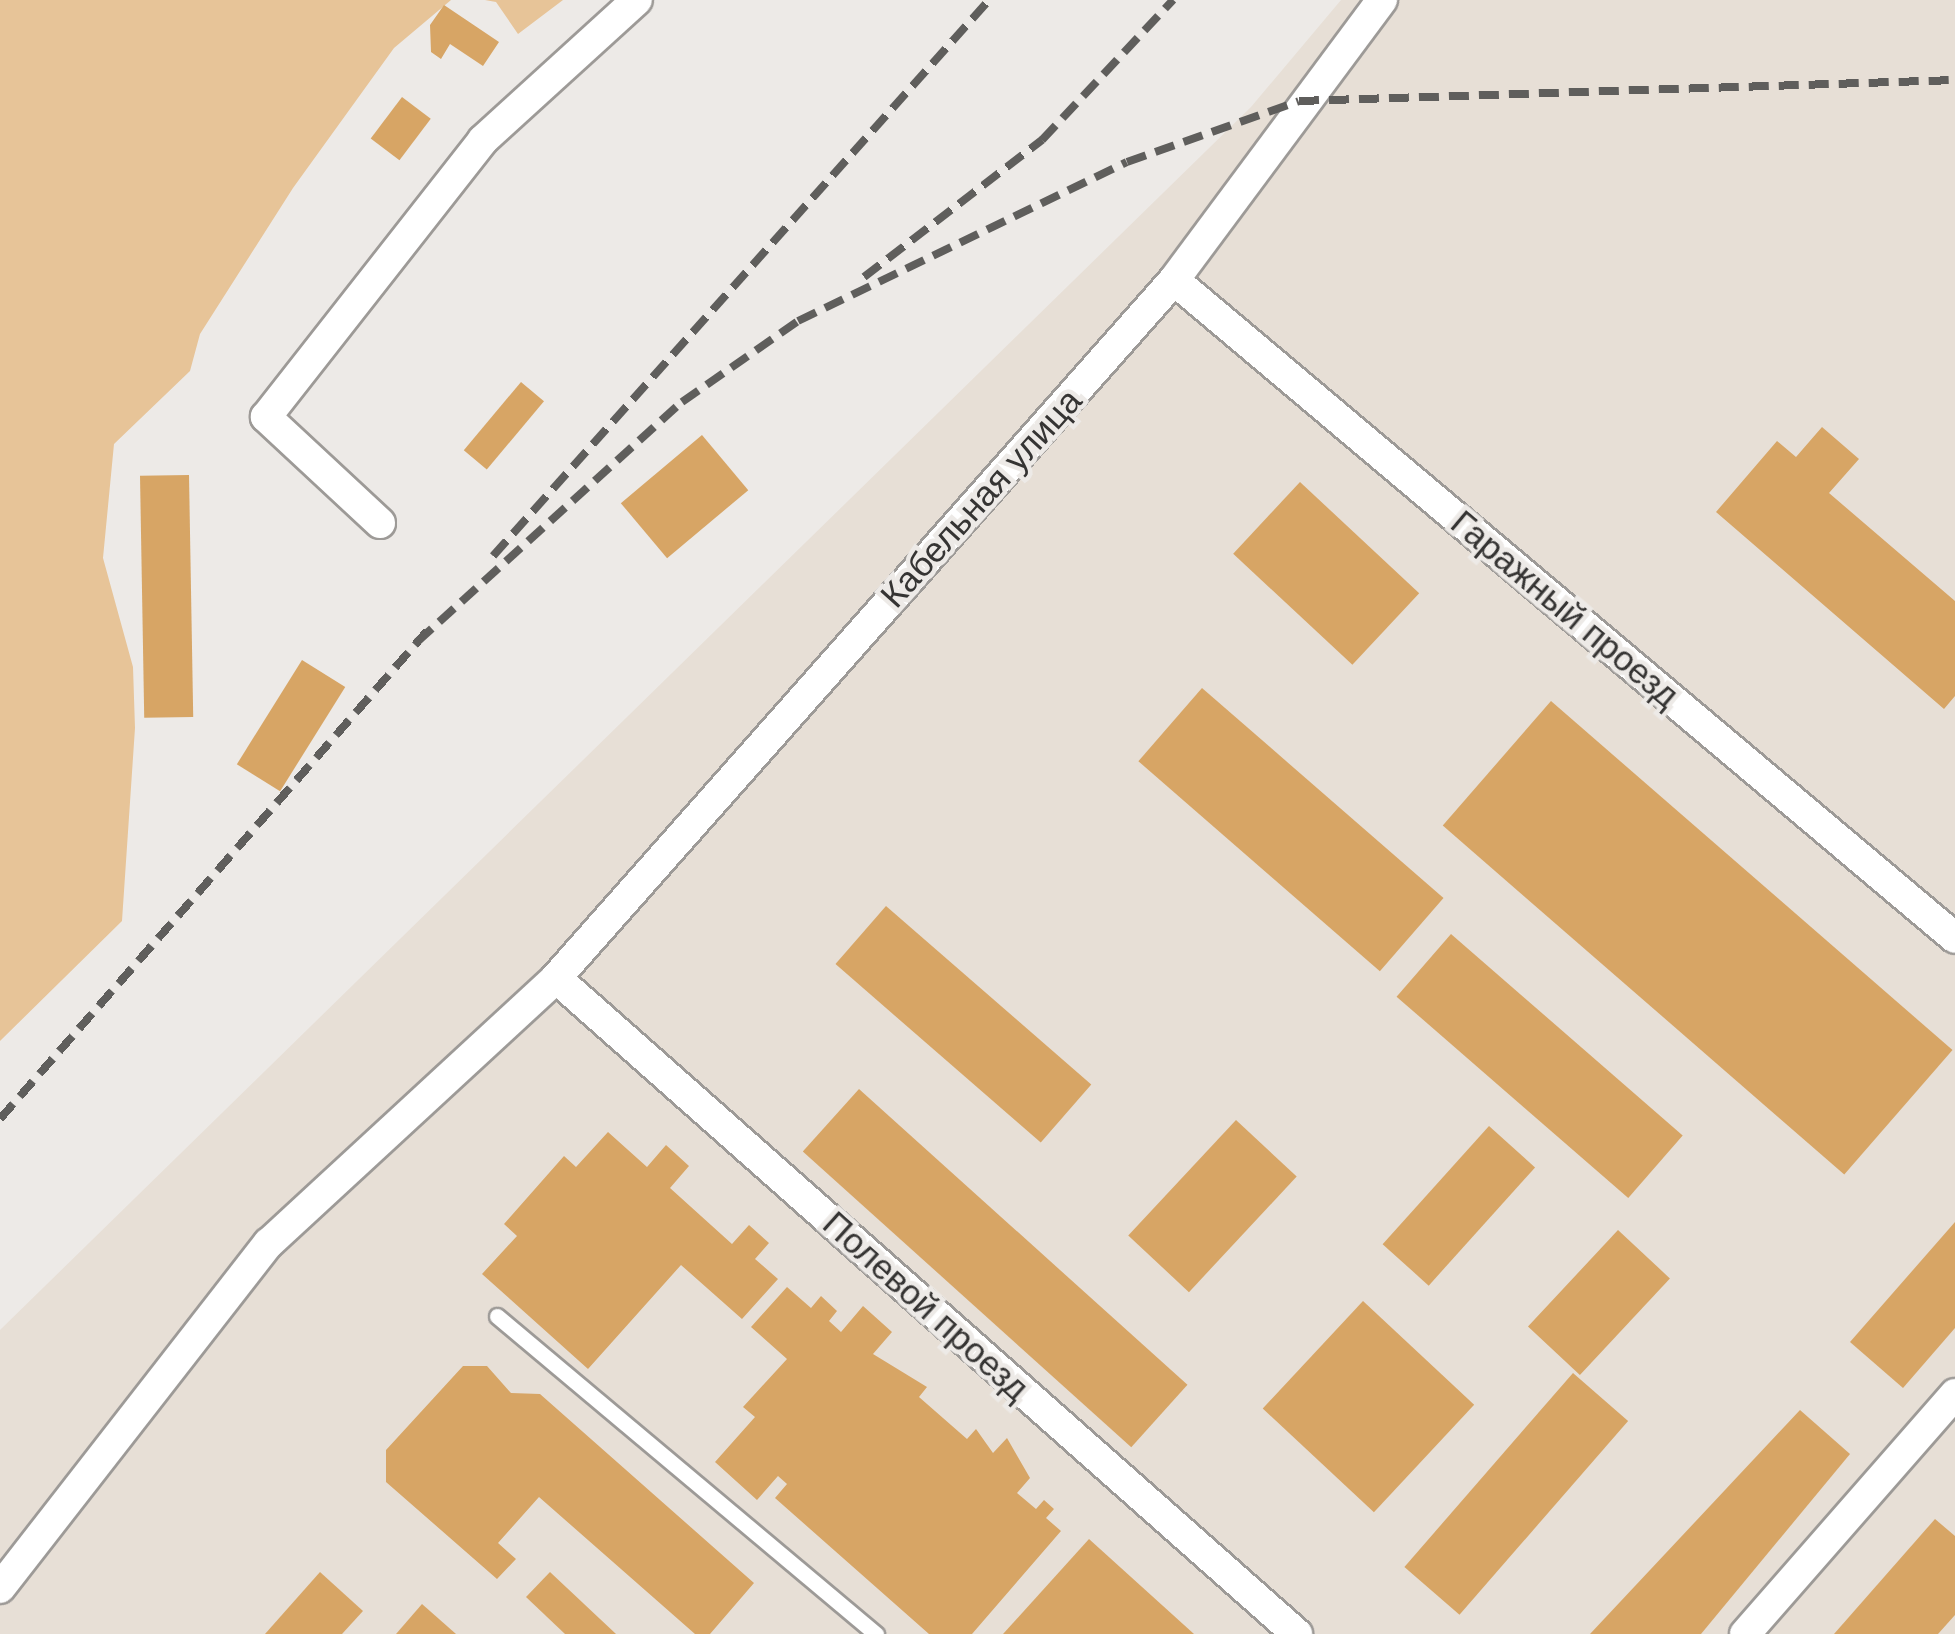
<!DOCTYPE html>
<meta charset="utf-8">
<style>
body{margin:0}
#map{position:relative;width:1955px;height:1634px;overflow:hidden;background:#edeae7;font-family:"DM Sans",sans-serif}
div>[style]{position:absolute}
.built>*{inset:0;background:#e7dfd6}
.green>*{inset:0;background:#e7c498}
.building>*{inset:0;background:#d7a565;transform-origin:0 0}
.roads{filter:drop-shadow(2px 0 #9d9a97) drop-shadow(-2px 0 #9d9a97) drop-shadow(0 2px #9d9a97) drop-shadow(0 -2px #9d9a97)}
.service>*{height:15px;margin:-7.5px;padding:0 7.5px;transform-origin:7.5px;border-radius:7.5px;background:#fff}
.minor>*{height:30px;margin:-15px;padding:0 15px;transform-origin:15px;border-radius:15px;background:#fff}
.rail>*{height:8px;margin-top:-4px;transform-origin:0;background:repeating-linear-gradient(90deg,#5f5e5c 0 20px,transparent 0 30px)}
span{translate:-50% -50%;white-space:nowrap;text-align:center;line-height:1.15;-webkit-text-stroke:9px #edeae7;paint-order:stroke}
.street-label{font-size:35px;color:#353433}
</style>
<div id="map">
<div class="built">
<i style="clip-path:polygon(1341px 0,1955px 0,1955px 1634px,0 1634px,0 1330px,1251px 107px)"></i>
</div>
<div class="green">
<i style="clip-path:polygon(0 0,451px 0,394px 48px,293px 188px,200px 334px,190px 371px,114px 444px,103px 558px,133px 667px,135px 728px,122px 921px,0 1041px)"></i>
<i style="clip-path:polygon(485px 0,563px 0,518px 34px,496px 2px)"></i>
</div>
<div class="building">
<i style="clip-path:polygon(444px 5px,499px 42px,483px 66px,450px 44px,441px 59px,431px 52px,430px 25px)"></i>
<i style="left:402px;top:97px;width:36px;height:52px;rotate:37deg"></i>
<i style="left:521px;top:382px;width:30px;height:89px;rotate:40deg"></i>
<i style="clip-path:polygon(1822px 427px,1859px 459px,1829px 493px,1955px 601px,1955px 696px,1944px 709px,1716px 512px,1777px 441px,1796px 457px)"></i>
<i style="left:702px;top:435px;width:72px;height:106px;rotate:50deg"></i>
<i style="left:189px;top:475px;width:242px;height:49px;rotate:89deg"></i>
<i style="left:1300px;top:482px;width:163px;height:98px;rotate:43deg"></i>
<i style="left:302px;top:660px;width:51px;height:123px;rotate:32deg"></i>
<i style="left:1202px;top:688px;width:320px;height:97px;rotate:41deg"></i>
<i style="left:1551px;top:701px;width:532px;height:165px;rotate:41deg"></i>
<i style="left:886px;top:906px;width:272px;height:77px;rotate:41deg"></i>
<i style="left:1451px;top:934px;width:307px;height:83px;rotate:41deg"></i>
<i style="left:859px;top:1089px;width:442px;height:84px;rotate:42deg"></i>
<i style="left:1236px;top:1120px;width:83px;height:158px;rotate:43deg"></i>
<i style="left:1489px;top:1126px;width:62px;height:159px;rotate:42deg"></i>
<i style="clip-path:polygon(608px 1132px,647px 1167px,666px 1145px,689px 1166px,670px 1188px,732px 1244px,749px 1225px,769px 1243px,755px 1259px,778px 1279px,742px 1319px,681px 1265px,588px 1369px,482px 1274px,517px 1236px,504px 1224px,564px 1156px,576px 1167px)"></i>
<i style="clip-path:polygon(1955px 1222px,1955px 1328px,1903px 1388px,1850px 1342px)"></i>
<i style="left:1618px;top:1230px;width:71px;height:132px;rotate:43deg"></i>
<i style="clip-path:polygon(787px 1287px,811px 1308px,821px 1296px,837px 1311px,829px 1321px,841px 1332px,863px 1306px,892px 1332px,873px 1354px,927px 1387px,919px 1397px,967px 1439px,976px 1429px,993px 1453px,1007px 1438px,1030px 1478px,1017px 1493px,1036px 1509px,1044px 1500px,1054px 1509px,1046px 1518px,1061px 1531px,972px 1634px,929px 1634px,775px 1498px,787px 1484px,778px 1476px,757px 1500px,715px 1462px,755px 1417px,743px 1407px,787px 1359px,751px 1327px)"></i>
<i style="left:1363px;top:1301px;width:152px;height:147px;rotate:43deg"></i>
<i style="clip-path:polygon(463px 1366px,487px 1366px,511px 1393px,540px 1394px,754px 1583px,710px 1634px,695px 1634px,539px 1497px,498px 1543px,516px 1559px,497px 1579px,386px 1482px,386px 1450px)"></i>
<i style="left:1573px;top:1373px;width:73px;height:257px;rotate:41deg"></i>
<i style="clip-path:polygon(1800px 1410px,1850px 1454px,1701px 1634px,1590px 1634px)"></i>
<i style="clip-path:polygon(1935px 1519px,1955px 1536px,1955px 1615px,1938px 1634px,1834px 1634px)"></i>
<i style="clip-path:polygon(1089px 1539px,1194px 1634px,1003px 1634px)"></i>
<i style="clip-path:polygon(320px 1572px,363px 1611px,342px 1634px,265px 1634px)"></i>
<i style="clip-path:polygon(550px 1572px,616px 1634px,565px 1634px,526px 1597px)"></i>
<i style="clip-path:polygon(422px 1604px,456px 1634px,396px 1634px)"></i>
</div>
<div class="roads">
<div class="service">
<i style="left:497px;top:1316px;width:495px;rotate:40deg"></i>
</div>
<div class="minor">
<i style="left:1174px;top:280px;width:1021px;rotate:40.11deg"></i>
<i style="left:380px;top:523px;width:156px;rotate:-137.1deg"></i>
<i style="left:266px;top:417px;width:352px;rotate:-51.9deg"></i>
<i style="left:483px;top:140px;width:208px;rotate:-42.3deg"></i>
<i style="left:556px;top:978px;width:990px;rotate:41.52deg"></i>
<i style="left:0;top:1588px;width:437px;rotate:-52.1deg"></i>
<i style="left:269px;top:1243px;width:391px;rotate:-42.7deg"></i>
<i style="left:556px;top:978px;width:932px;rotate:-48.48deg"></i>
<i style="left:1174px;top:280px;width:349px;rotate:-53.4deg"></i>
<i style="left:1745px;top:1634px;width:319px;rotate:-48.8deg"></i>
</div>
</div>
<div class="rail">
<i style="left:864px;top:277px;width:225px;rotate:-37.6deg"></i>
<i style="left:1042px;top:140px;width:192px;rotate:-46.9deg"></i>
<i style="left:493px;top:556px;width:745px;rotate:-48.26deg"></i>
<i style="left:417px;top:642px;width:358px;rotate:-42.2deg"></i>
<i style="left:682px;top:402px;width:141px;rotate:-34.9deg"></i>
<i style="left:798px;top:321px;width:365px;rotate:-25.8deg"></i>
<i style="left:1127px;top:162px;width:182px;rotate:-19.5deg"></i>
<i style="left:1299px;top:101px;width:656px;rotate:-1.83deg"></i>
<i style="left:0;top:1119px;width:648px;rotate:-48.81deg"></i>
</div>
<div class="street-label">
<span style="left:981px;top:498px;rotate:-48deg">Кабельная улица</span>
<span style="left:1565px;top:609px;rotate:40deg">Гаражный проезд</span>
<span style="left:926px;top:1306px;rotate:42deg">Полевой проезд</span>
</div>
</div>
